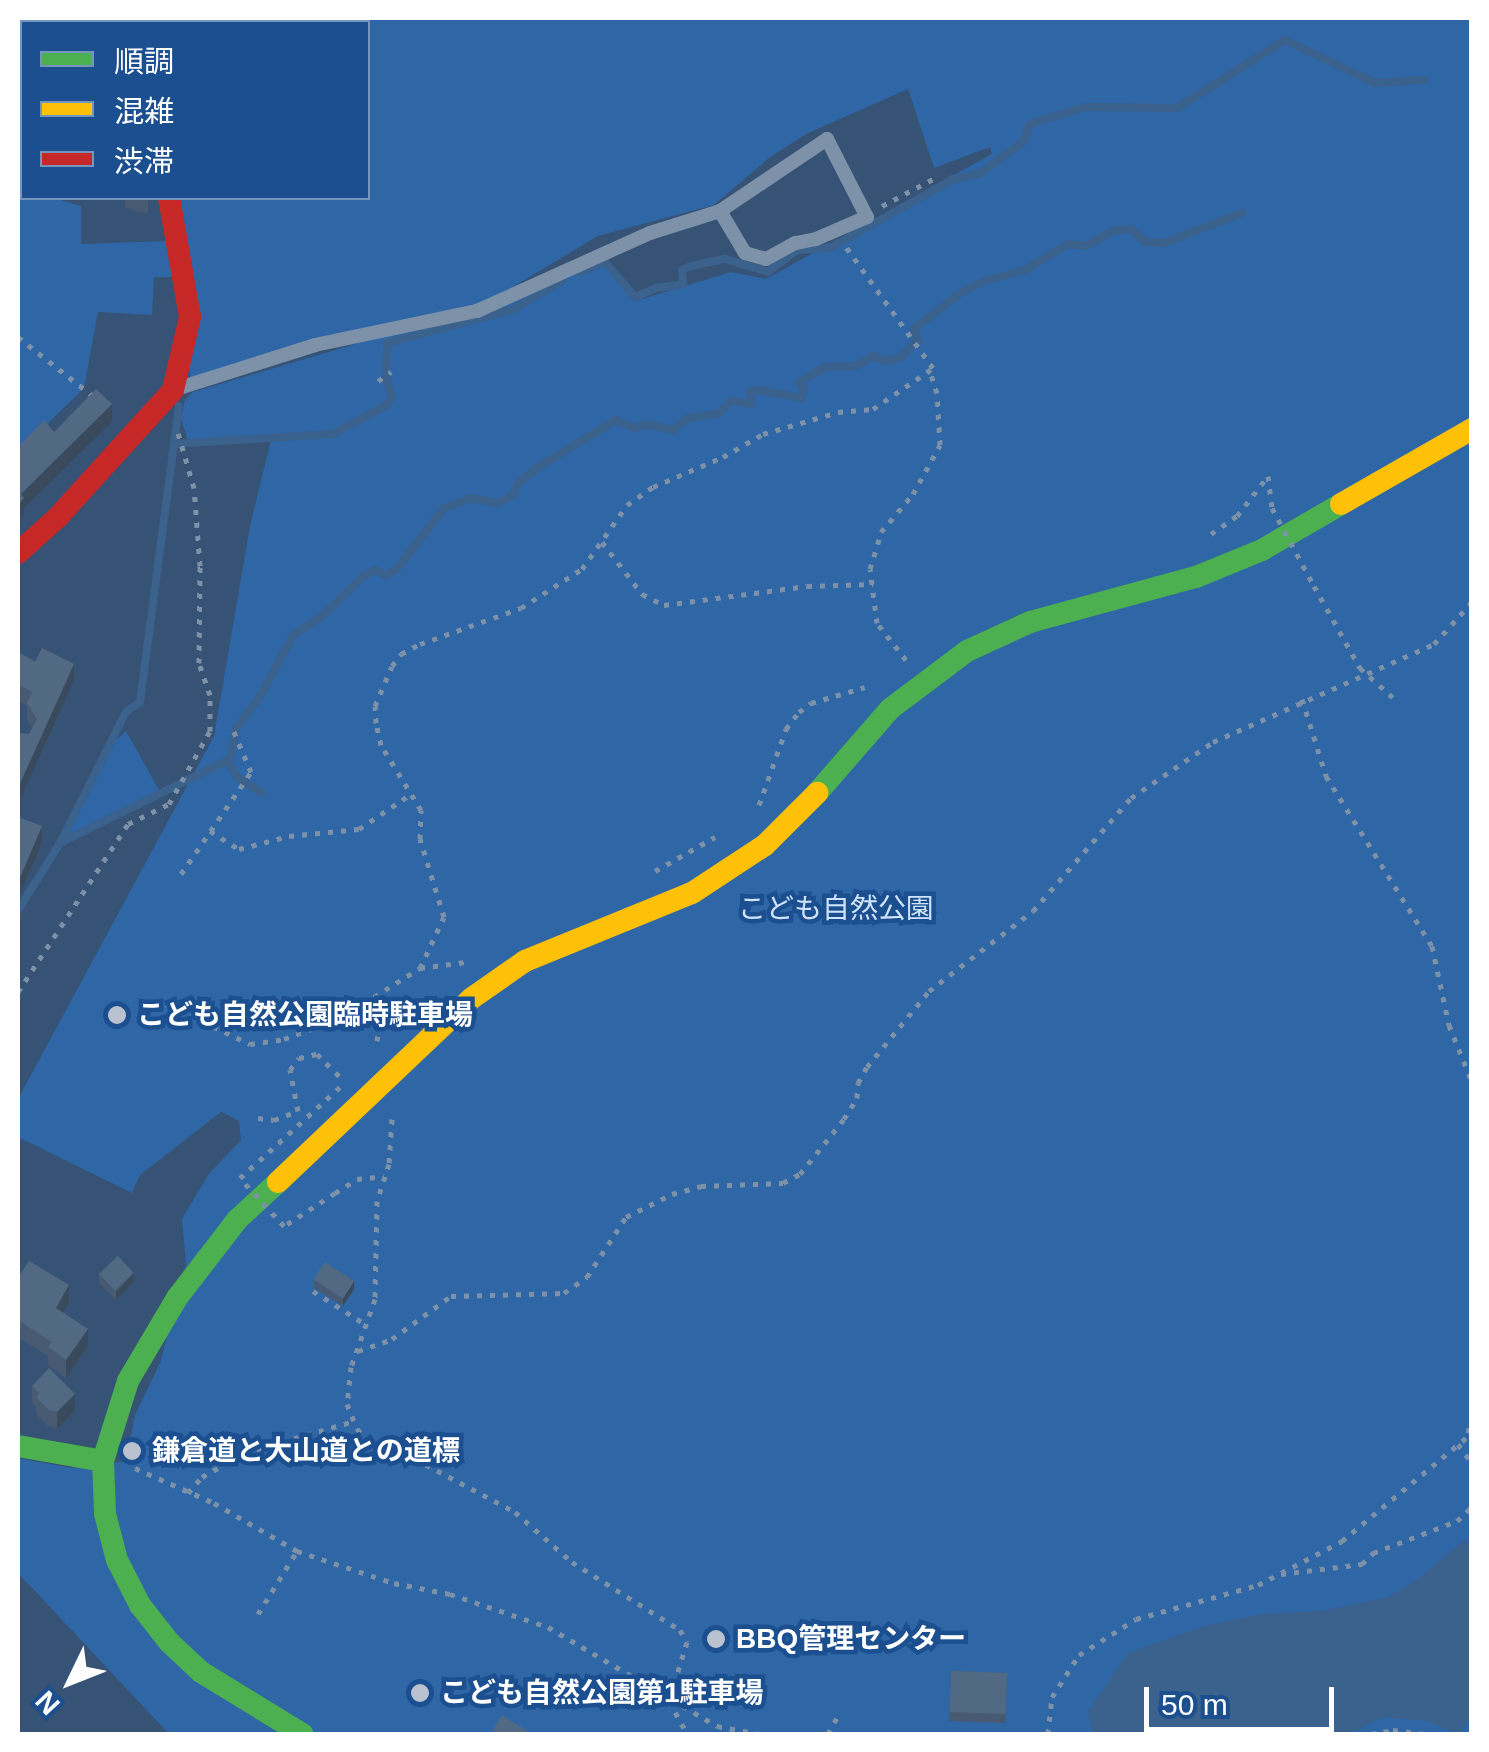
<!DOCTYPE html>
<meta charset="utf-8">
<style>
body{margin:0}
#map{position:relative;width:1489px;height:1752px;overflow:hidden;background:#365274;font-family:Helvetica,"Noto Sans JP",sans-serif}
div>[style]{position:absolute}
.green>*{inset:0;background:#2f66a5}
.water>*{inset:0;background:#3b618d}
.stream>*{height:8px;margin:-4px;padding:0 4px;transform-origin:4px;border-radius:4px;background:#3b618d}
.path>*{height:5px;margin-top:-2.5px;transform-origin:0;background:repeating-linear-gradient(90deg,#7d92a8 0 5px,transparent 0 13px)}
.lane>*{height:14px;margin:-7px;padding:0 7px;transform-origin:7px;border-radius:7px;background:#7d92a8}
.fast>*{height:22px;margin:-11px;padding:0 11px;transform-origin:11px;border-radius:11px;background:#4caf50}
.slow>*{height:22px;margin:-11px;padding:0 11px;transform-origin:11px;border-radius:11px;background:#ffc107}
.jam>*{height:22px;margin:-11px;padding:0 11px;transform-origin:11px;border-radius:11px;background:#c62828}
.path-bridge>*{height:5px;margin-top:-2.5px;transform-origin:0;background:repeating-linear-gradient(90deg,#7d92a8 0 5px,transparent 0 13px)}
.wall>*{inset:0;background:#475a72;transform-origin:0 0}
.shaded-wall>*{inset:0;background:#394a5c}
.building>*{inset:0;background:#526984;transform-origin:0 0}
.dots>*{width:28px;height:28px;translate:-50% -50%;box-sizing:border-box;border:5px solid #1b4f8f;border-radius:50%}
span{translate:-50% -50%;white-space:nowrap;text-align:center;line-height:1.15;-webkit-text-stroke:9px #1b4f8f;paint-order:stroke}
.park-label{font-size:28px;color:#cfe3fa}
.poi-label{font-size:28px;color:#fff;font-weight:700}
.left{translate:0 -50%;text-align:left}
.frame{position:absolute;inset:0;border:20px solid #fff;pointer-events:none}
.legend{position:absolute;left:20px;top:20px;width:350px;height:180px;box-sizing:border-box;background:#1b4f8f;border:2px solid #7695bc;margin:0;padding:12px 18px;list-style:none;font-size:30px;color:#fff}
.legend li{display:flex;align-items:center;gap:20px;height:50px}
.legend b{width:50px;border:2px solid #7695bc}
.north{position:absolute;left:20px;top:1632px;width:100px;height:100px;-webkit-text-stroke:8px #1b4f8f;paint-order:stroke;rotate:227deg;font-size:28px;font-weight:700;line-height:40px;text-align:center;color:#fff}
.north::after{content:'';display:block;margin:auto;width:35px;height:45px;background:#fff;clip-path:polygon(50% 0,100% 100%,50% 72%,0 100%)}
.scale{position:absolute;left:1144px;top:1687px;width:190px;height:45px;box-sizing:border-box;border:5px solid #fff;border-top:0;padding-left:12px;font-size:30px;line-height:35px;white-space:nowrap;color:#fff;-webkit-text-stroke:8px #1b4f8f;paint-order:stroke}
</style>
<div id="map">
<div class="green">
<i style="clip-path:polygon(18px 18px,1471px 18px,1471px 1734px,169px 1734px,18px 1573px,18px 1458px,72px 1468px,126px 1461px,135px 1415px,160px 1363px,186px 1264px,182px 1219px,208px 1175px,241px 1140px,239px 1121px,221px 1112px,140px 1175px,132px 1193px,18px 1137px,18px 1099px,214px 736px,250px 526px,271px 440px,189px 444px,181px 418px,185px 400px,193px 392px,396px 332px,476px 315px,599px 257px,635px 301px,731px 272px,766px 279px,992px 154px,990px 147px,934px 168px,908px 89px,806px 134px,769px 158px,714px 205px,598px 236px,479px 307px,190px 381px,180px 198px,368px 198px,368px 22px,22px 22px,22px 198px,54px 198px,81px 206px,81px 244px,170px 241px,177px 277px,154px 277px,152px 315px,98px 312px,84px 388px,18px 453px)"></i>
<i style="clip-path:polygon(126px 731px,159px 790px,65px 839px,116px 740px)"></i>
</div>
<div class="water">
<i style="clip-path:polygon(1471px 1535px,1471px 1719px,1459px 1734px,1427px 1721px,1383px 1717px,1349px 1734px,1093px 1734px,1088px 1712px,1128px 1653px,1208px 1625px,1263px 1614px,1321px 1611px,1388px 1597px,1414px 1582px)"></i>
</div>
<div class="stream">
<i style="left:580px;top:272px;width:27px;rotate:-22deg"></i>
<i style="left:605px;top:262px;width:46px;rotate:49.4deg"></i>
<i style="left:635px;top:297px;width:23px;rotate:-23deg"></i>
<i style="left:656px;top:288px;width:27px;rotate:-8deg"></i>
<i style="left:683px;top:284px;width:14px;rotate:-94deg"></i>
<i style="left:682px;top:270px;width:10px;rotate:-24deg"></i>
<i style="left:691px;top:266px;width:35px;rotate:-12deg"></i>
<i style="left:725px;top:259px;width:45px;rotate:16.8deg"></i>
<i style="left:768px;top:272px;width:36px;rotate:-37deg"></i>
<i style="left:797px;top:250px;width:35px;rotate:-5deg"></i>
<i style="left:832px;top:247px;width:139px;rotate:-29.3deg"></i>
<i style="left:953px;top:179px;width:26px;rotate:-11deg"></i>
<i style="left:979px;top:174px;width:54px;rotate:-36deg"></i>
<i style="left:1023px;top:142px;width:19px;rotate:-69deg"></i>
<i style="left:1030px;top:124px;width:58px;rotate:-17.2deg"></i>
<i style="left:1085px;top:107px;width:92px;rotate:0.6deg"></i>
<i style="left:1177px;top:108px;width:128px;rotate:-32.2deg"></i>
<i style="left:1285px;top:40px;width:100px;rotate:25.5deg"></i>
<i style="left:1375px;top:83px;width:49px;rotate:-3.5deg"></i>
<i style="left:174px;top:444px;width:159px;rotate:-3.6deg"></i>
<i style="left:333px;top:434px;width:61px;rotate:-28.2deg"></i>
<i style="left:387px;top:405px;width:10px;rotate:-61deg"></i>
<i style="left:392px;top:396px;width:20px;rotate:-108deg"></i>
<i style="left:386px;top:377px;width:34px;rotate:-88deg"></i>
<i style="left:387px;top:343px;width:131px;rotate:-15deg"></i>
<i style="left:514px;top:309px;width:57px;rotate:-30.6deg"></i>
<i style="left:227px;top:761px;width:20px;rotate:57deg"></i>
<i style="left:238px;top:778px;width:28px;rotate:32deg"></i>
<i style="left:60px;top:843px;width:190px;rotate:-26.3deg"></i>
<i style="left:230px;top:759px;width:31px;rotate:-79deg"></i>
<i style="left:236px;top:729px;width:42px;rotate:-53.7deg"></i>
<i style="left:261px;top:695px;width:68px;rotate:-61.9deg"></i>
<i style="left:293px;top:635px;width:33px;rotate:-33deg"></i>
<i style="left:321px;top:617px;width:62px;rotate:-43.7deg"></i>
<i style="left:366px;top:574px;width:10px;rotate:-24deg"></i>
<i style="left:375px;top:570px;width:11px;rotate:27deg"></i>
<i style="left:385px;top:575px;width:12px;rotate:-24deg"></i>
<i style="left:396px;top:570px;width:78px;rotate:-52.3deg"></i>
<i style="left:444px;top:508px;width:29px;rotate:-20deg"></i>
<i style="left:471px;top:498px;width:26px;rotate:11deg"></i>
<i style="left:497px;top:503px;width:18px;rotate:-27deg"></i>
<i style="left:513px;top:495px;width:13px;rotate:-67deg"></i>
<i style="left:518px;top:483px;width:24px;rotate:-38deg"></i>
<i style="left:537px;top:468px;width:92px;rotate:-31.3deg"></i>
<i style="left:616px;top:420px;width:20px;rotate:24deg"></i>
<i style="left:634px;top:428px;width:13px;rotate:-18deg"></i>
<i style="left:646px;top:424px;width:28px;rotate:13deg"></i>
<i style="left:673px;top:430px;width:19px;rotate:-39deg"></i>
<i style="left:688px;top:418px;width:30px;rotate:-8deg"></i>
<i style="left:718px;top:414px;width:18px;rotate:-45deg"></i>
<i style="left:731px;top:401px;width:20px;rotate:9deg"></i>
<i style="left:751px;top:404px;width:12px;rotate:-95deg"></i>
<i style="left:750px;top:392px;width:8px;rotate:-14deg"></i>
<i style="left:758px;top:390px;width:44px;rotate:10.5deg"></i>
<i style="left:801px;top:398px;width:8px;rotate:-67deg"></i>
<i style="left:804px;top:391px;width:10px;rotate:-114deg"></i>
<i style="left:800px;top:382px;width:29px;rotate:-31deg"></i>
<i style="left:825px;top:367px;width:31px;rotate:-2deg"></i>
<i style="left:856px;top:366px;width:20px;rotate:-30deg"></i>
<i style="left:873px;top:356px;width:14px;rotate:21deg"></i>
<i style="left:886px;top:361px;width:16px;rotate:-15deg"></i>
<i style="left:901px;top:357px;width:24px;rotate:-45deg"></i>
<i style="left:918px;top:340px;width:12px;rotate:-110deg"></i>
<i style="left:914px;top:329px;width:57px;rotate:-37.9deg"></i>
<i style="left:959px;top:294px;width:28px;rotate:-27deg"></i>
<i style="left:984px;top:281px;width:42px;rotate:-15deg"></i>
<i style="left:1025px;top:270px;width:50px;rotate:-31.2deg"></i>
<i style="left:1068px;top:244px;width:18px;rotate:6deg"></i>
<i style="left:1086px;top:246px;width:31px;rotate:-29deg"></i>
<i style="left:1113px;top:231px;width:18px;rotate:-6deg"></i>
<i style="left:1131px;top:229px;width:19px;rotate:43deg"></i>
<i style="left:1145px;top:242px;width:19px;rotate:3deg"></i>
<i style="left:1164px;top:243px;width:84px;rotate:-21deg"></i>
<i style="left:18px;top:910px;width:79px;rotate:-57.9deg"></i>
<i style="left:60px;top:843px;width:147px;rotate:-63.3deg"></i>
<i style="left:126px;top:712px;width:17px;rotate:-36deg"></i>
<i style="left:140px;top:702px;width:298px;rotate:-82.5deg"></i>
</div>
<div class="path">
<i style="left:98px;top:18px;width:4px;rotate:76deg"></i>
<i style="left:192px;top:18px;width:12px;rotate:20deg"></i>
<i style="left:351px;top:22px;width:12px;rotate:-20deg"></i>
<i style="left:882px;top:206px;width:62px;rotate:-27.8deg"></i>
<i style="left:18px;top:337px;width:95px;rotate:38.2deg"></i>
<i style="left:378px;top:381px;width:16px;rotate:-35deg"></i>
<i style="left:1268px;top:476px;width:31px;rotate:83deg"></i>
<i style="left:1211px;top:534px;width:32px;rotate:-35deg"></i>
<i style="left:1237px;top:516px;width:51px;rotate:-52.2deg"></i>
<i style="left:602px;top:542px;width:66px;rotate:52.4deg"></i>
<i style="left:642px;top:594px;width:25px;rotate:27deg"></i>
<i style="left:664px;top:605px;width:144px;rotate:-7.6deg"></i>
<i style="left:807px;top:586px;width:66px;rotate:-1.7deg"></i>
<i style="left:1314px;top:586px;width:94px;rotate:60.7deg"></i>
<i style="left:1360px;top:668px;width:51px;rotate:41.8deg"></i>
<i style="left:906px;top:660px;width:47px;rotate:-128.1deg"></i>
<i style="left:877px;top:623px;width:54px;rotate:-97.4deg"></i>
<i style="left:870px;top:569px;width:39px;rotate:-73deg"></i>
<i style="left:881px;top:532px;width:50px;rotate:-49.9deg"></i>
<i style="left:913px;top:494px;width:56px;rotate:-61.1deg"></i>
<i style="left:940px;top:445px;width:52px;rotate:-93.3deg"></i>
<i style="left:937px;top:393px;width:23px;rotate:-108deg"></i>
<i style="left:1302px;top:699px;width:81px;rotate:72.7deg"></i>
<i style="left:1326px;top:776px;width:200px;rotate:58.1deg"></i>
<i style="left:1432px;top:946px;width:81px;rotate:77.9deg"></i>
<i style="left:1449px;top:1025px;width:61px;rotate:68deg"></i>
<i style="left:759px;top:805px;width:81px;rotate:-70.4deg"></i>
<i style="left:786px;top:729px;width:21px;rotate:-53deg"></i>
<i style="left:799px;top:712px;width:15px;rotate:-37deg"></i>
<i style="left:811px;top:703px;width:56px;rotate:-16.5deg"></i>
<i style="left:210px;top:831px;width:34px;rotate:32deg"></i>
<i style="left:239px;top:849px;width:52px;rotate:-14.6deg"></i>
<i style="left:289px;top:836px;width:70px;rotate:-5.7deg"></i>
<i style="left:359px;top:829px;width:63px;rotate:-33.9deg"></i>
<i style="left:655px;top:871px;width:69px;rotate:-29.5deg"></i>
<i style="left:181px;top:874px;width:124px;rotate:-55.5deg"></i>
<i style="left:251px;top:772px;width:51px;rotate:-113.1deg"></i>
<i style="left:420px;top:968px;width:46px;rotate:-7.4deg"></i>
<i style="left:18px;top:992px;width:201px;rotate:-56.8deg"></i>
<i style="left:128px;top:824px;width:46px;rotate:-26deg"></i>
<i style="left:169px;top:804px;width:84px;rotate:-60.7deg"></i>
<i style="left:210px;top:731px;width:36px;rotate:-90deg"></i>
<i style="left:210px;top:695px;width:34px;rotate:-109deg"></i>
<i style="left:199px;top:663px;width:97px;rotate:-89.4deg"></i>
<i style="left:200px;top:566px;width:78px;rotate:-94.4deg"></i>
<i style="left:194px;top:488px;width:57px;rotate:-106.2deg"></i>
<i style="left:166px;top:1004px;width:93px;rotate:25.5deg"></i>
<i style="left:250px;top:1044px;width:34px;rotate:-8deg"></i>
<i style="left:284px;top:1039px;width:90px;rotate:-20.3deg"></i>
<i style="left:377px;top:1041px;width:14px;rotate:-82deg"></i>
<i style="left:379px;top:1027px;width:22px;rotate:-120deg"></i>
<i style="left:368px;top:1008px;width:13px;rotate:-61deg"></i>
<i style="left:374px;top:997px;width:54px;rotate:-32.2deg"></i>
<i style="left:420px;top:968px;width:56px;rotate:-64.8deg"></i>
<i style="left:444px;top:917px;width:82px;rotate:-107.1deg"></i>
<i style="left:420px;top:839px;width:29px;rotate:-88deg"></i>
<i style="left:421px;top:810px;width:76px;rotate:-121.6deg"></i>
<i style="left:381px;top:745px;width:23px;rotate:-103deg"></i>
<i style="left:376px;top:723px;width:17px;rotate:-93deg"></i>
<i style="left:375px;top:706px;width:43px;rotate:-67deg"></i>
<i style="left:392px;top:666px;width:15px;rotate:-53deg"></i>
<i style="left:401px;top:654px;width:21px;rotate:-28deg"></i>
<i style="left:420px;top:644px;width:107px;rotate:-19.6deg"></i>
<i style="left:521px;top:608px;width:72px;rotate:-32.6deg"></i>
<i style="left:582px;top:569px;width:78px;rotate:-54.9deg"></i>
<i style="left:627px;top:505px;width:32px;rotate:-35deg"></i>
<i style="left:653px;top:487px;width:76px;rotate:-23.2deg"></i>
<i style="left:723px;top:457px;width:46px;rotate:-29.9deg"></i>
<i style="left:763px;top:434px;width:78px;rotate:-16.3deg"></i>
<i style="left:838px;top:412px;width:35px;rotate:-5deg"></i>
<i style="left:873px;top:409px;width:73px;rotate:-34.3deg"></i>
<i style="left:933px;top:368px;width:149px;rotate:-125.7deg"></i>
<i style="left:258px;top:1118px;width:16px;rotate:7deg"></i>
<i style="left:274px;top:1120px;width:26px;rotate:-21deg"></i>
<i style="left:298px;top:1111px;width:42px;rotate:-101deg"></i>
<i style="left:290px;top:1070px;width:15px;rotate:-53deg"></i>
<i style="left:299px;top:1058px;width:18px;rotate:-13deg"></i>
<i style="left:317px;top:1054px;width:34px;rotate:45deg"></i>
<i style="left:392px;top:1119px;width:45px;rotate:93.8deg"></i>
<i style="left:389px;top:1164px;width:39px;rotate:108deg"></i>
<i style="left:377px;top:1201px;width:98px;rotate:91.2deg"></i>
<i style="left:375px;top:1299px;width:72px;rotate:109.4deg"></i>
<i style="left:351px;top:1367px;width:37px;rotate:96deg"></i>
<i style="left:347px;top:1404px;width:27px;rotate:68deg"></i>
<i style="left:357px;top:1429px;width:16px;rotate:43deg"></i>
<i style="left:369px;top:1440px;width:23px;rotate:15deg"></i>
<i style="left:391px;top:1446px;width:140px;rotate:28deg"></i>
<i style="left:515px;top:1512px;width:76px;rotate:41.3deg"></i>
<i style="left:572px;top:1562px;width:128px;rotate:32.2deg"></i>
<i style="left:680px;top:1630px;width:14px;rotate:60deg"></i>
<i style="left:687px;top:1642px;width:62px;rotate:107deg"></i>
<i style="left:669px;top:1701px;width:38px;rotate:61deg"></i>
<i style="left:335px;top:1193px;width:26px;rotate:-32deg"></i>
<i style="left:357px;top:1179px;width:27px;rotate:-6deg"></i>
<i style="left:313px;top:1291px;width:65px;rotate:32.5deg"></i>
<i style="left:358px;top:1351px;width:36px;rotate:-19deg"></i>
<i style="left:392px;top:1339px;width:73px;rotate:-36.1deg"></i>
<i style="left:451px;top:1296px;width:113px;rotate:-1.5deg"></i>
<i style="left:564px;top:1293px;width:28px;rotate:-35deg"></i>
<i style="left:587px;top:1277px;width:72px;rotate:-57deg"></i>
<i style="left:626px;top:1217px;width:51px;rotate:-26.6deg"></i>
<i style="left:672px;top:1194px;width:30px;rotate:-15deg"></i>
<i style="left:701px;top:1186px;width:82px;rotate:-2.1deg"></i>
<i style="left:783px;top:1183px;width:19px;rotate:-28deg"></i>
<i style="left:800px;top:1174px;width:70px;rotate:-51.3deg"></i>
<i style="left:844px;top:1119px;width:25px;rotate:-58deg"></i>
<i style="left:857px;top:1098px;width:15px;rotate:-86deg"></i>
<i style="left:858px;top:1083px;width:18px;rotate:-61deg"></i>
<i style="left:867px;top:1067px;width:98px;rotate:-50.8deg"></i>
<i style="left:929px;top:991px;width:131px;rotate:-37.6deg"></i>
<i style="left:1033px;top:911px;width:150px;rotate:-49.1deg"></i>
<i style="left:1131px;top:798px;width:99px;rotate:-34.3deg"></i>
<i style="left:1213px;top:742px;width:242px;rotate:-23.9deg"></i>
<i style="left:1434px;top:644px;width:57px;rotate:-47.9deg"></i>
<i style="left:1468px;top:1433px;width:16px;rotate:-75deg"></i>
<i style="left:1458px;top:1444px;width:24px;rotate:54deg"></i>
<i style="left:135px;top:1468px;width:86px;rotate:23.9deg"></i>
<i style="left:214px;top:1503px;width:96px;rotate:30deg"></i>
<i style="left:297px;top:1551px;width:102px;rotate:18.3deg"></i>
<i style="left:394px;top:1583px;width:57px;rotate:11.1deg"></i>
<i style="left:450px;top:1594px;width:103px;rotate:18.6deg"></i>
<i style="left:548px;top:1627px;width:196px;rotate:30.4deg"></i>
<i style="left:717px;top:1726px;width:43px;rotate:10.8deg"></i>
<i style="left:188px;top:1493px;width:21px;rotate:-49deg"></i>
<i style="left:202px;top:1477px;width:48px;rotate:-29.7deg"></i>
<i style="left:244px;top:1453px;width:115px;rotate:-16.2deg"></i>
<i style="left:1281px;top:1574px;width:82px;rotate:-7deg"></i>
<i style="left:1362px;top:1564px;width:16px;rotate:-45deg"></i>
<i style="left:1373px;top:1553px;width:90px;rotate:-20.9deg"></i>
<i style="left:1457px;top:1521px;width:21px;rotate:-43deg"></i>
<i style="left:258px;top:1614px;width:74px;rotate:-58.2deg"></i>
<i style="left:828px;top:1734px;width:23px;rotate:-61deg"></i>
<i style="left:1048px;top:1734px;width:37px;rotate:-84deg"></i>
<i style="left:1052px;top:1697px;width:50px;rotate:-57.3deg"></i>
<i style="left:1079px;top:1655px;width:67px;rotate:-32.3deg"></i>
<i style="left:1136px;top:1619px;width:127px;rotate:-15.6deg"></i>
<i style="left:1258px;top:1585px;width:95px;rotate:-27.6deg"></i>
<i style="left:1342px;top:1541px;width:169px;rotate:-39.7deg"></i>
<i style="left:1371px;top:1734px;width:22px;rotate:-10deg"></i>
<i style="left:1393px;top:1730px;width:32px;rotate:7deg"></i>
</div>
<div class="lane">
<i style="left:179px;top:388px;width:143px;rotate:-17.5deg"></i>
<i style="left:315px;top:345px;width:166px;rotate:-11.9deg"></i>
<i style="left:477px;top:311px;width:190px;rotate:-24.3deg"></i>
<i style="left:650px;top:233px;width:73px;rotate:-17.4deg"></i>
<i style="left:720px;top:211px;width:129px;rotate:-33.9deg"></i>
<i style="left:827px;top:139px;width:88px;rotate:62.9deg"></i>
<i style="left:867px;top:217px;width:56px;rotate:156.7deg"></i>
<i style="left:816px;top:239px;width:21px;rotate:169deg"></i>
<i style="left:795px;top:243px;width:33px;rotate:151deg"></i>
<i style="left:766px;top:259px;width:22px;rotate:-164deg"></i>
<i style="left:745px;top:253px;width:49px;rotate:-120.8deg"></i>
</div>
<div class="fast">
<i style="left:817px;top:793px;width:111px;rotate:-49deg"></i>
<i style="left:890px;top:709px;width:96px;rotate:-37deg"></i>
<i style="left:967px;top:651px;width:69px;rotate:-24.7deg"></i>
<i style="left:1030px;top:622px;width:172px;rotate:-15.2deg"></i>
<i style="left:1196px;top:577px;width:71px;rotate:-22.2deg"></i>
<i style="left:1262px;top:550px;width:91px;rotate:-30.2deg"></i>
<i style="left:278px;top:1182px;width:56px;rotate:137.2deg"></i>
<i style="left:237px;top:1220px;width:98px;rotate:127.6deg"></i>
<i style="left:177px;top:1298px;width:96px;rotate:120.6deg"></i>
<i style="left:128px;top:1381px;width:84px;rotate:107.4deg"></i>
<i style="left:103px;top:1461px;width:53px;rotate:87.8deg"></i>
<i style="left:105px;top:1514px;width:48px;rotate:75.4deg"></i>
<i style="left:117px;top:1560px;width:51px;rotate:62.9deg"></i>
<i style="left:140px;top:1605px;width:47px;rotate:51.9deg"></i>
<i style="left:169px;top:1642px;width:44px;rotate:43.2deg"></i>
<i style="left:201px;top:1672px;width:119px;rotate:31.5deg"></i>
<i style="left:18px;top:1446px;width:86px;rotate:10deg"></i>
</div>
<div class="slow">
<i style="left:1341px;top:504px;width:151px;rotate:-29.8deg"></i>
<i style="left:278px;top:1182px;width:267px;rotate:-43.5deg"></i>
<i style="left:472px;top:998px;width:65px;rotate:-34.9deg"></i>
<i style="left:525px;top:961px;width:180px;rotate:-22.2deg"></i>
<i style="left:692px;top:893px;width:87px;rotate:-33.3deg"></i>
<i style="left:765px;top:845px;width:74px;rotate:-45deg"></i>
</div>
<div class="jam">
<i style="left:18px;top:553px;width:54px;rotate:-42deg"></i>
<i style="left:58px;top:517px;width:171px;rotate:-47.8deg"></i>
<i style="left:173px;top:390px;width:75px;rotate:-76.9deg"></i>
<i style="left:190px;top:317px;width:121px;rotate:-100deg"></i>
</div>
<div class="path-bridge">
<i style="left:1272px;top:508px;width:89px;rotate:61.7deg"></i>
<i style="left:335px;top:1193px;width:61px;rotate:147.1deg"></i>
<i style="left:284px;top:1226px;width:65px;rotate:-132.5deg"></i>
<i style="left:240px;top:1178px;width:135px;rotate:-42.3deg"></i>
</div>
<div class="wall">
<i style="clip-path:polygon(123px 198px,148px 198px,148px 214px,125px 208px,125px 198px)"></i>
<i style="clip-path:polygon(18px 652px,74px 680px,29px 734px,32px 728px,27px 720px,27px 706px,18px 700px)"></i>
<i style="clip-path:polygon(99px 1274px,134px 1282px,116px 1300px,99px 1283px)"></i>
<i style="clip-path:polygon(18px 1278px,69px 1302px,64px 1312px,88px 1346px,66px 1378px,48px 1365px,48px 1356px,18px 1337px)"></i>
<i style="clip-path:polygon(314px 1280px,354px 1289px,343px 1306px,314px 1288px)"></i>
<i style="clip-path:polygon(32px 1386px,75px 1411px,57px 1429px,49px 1427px,36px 1414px,36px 1407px,32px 1403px)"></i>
<i style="left:951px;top:1671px;width:56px;height:50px;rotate:2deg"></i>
</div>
<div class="shaded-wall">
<i style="clip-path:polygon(112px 404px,112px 422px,24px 508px,24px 515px,18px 522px,18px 505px,21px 494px)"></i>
<i style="clip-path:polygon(74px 664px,74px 680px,18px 804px,18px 788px)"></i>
<i style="clip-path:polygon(42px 826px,42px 842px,19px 896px,19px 880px)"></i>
<i style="clip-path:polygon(134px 1273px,134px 1282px,116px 1300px,116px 1292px)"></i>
<i style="clip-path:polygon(354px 1281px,354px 1289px,343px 1306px,343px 1297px)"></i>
<i style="clip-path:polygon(69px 1285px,69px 1302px,56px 1325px,56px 1308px)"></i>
<i style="clip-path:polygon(88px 1329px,88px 1346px,66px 1378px,66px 1360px)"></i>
<i style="clip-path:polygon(75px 1394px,75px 1411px,57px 1429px,57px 1412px)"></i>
</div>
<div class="building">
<i style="clip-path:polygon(96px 389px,112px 404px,21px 494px,24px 498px,18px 505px,18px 447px,44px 420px,54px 432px)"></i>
<i style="clip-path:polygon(42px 648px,74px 664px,18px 788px,18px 733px,29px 734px,37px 719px,27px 703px,32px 692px,18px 684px,18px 652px,35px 662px)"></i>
<i style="clip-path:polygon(18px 817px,42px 826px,19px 880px,18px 880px)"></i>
<i style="left:118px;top:1256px;width:23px;height:26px;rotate:47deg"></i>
<i style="clip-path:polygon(29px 1261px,69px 1285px,56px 1308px,88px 1329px,66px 1360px,48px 1347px,52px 1342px,18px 1320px,18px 1278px)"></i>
<i style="left:325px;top:1262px;width:35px;height:21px;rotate:33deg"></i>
<i style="clip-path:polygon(49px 1368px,75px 1394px,57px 1412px,49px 1410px,36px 1397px,39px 1393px,32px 1386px)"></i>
<i style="left:951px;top:1671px;width:56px;height:41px;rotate:2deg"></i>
<i style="clip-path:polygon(502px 1715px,532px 1734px,496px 1734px,492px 1732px)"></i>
</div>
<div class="dots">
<i style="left:117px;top:1015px;background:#b9c2ce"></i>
<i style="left:132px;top:1451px;background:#b9c2ce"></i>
<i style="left:716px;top:1639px;background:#b9c2ce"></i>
<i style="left:420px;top:1693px;background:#b9c2ce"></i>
</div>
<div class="park-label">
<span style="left:836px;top:909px">こども自然公園</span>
</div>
<div class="poi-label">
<span class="left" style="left:137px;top:1015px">こども自然公園臨時駐車場</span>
<span class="left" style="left:152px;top:1451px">鎌倉道と大山道との道標</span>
<span class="left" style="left:736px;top:1639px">BBQ管理センター</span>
<span class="left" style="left:440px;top:1693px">こども自然公園第1駐車場</span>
</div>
<div class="frame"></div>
<ul class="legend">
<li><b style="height:12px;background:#4caf50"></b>順調</li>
<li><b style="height:12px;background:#ffc107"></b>混雑</li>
<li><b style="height:12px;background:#c62828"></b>渋滞</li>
</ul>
<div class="north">N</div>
<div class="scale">50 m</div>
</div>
